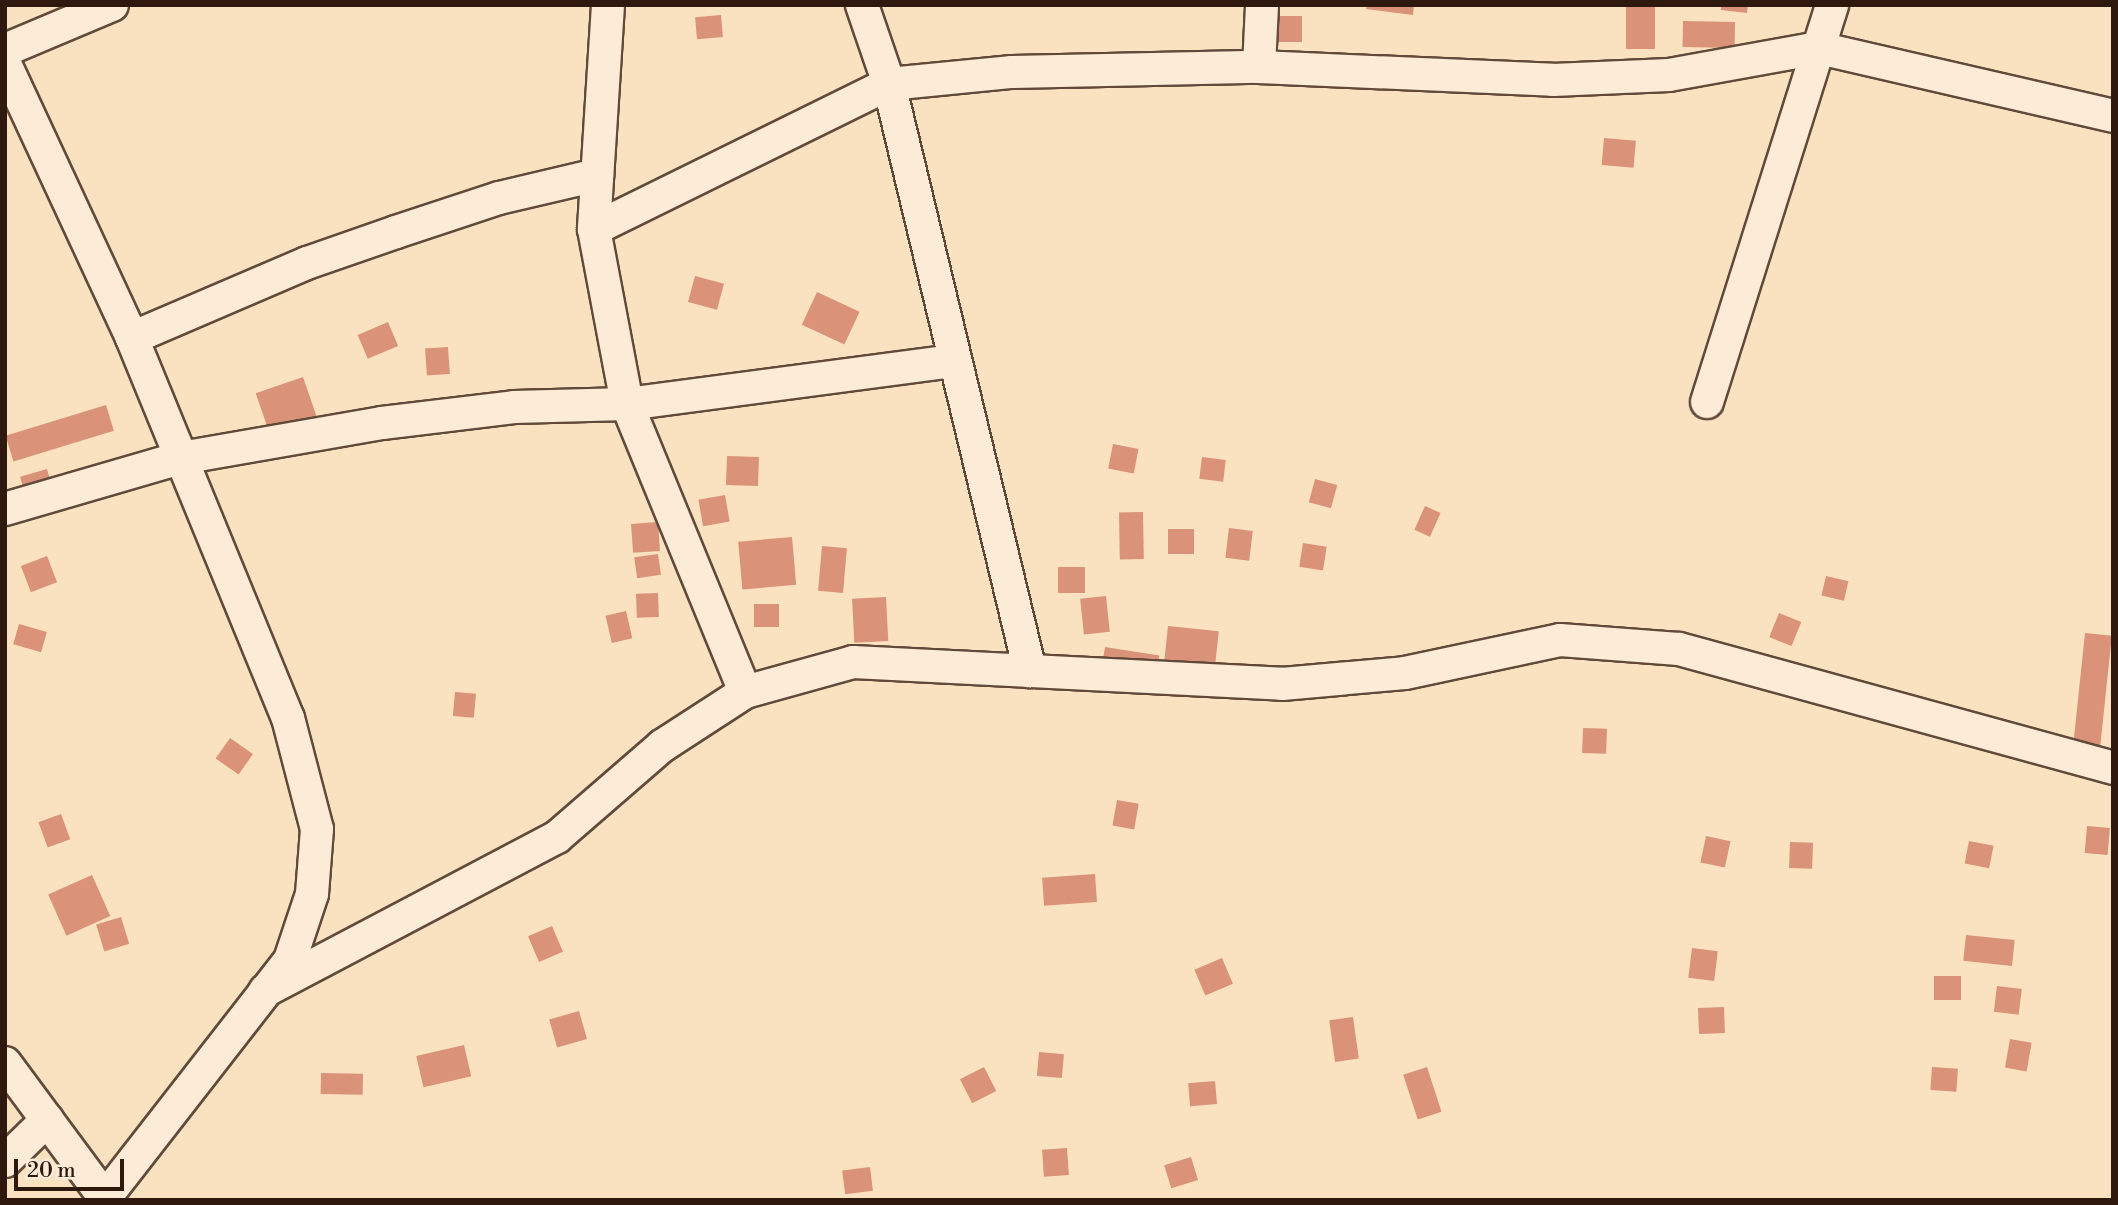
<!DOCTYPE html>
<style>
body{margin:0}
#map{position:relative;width:2118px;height:1205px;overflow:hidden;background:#fae2c1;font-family:"Libre Bodoni",serif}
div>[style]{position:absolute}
.building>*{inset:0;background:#da9279;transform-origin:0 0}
.roads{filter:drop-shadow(2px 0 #624a3b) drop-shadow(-2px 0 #624a3b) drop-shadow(0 2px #624a3b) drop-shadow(0 -2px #624a3b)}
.street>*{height:32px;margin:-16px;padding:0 16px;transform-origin:16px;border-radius:16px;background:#fcecd7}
span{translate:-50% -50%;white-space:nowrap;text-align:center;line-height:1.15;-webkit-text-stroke:7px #fcecd7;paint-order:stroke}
.frame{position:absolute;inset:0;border:7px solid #2f180e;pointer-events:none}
.scale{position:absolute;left:14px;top:1159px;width:110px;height:32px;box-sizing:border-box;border:4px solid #2f180e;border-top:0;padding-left:9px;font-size:21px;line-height:24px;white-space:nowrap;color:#2f180e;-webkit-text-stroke:5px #fcecd7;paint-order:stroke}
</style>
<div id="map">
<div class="building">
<i style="clip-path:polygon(1367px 5px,1414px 5px,1413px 15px,1366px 9px)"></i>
<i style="left:1626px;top:5px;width:29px;height:44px"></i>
<i style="clip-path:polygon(1721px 5px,1748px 5px,1747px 13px,1721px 10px)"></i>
<i style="left:721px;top:15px;width:22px;height:26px;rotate:85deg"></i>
<i style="left:1302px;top:16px;width:26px;height:26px;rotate:90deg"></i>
<i style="left:1683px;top:21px;width:52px;height:26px;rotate:1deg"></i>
<i style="left:1604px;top:138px;width:32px;height:27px;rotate:5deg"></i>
<i style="left:695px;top:276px;width:30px;height:27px;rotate:15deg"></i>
<i style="left:817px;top:292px;width:47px;height:36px;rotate:25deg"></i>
<i style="left:388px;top:322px;width:26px;height:33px;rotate:67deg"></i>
<i style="left:448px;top:347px;width:27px;height:23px;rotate:86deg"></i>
<i style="left:303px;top:377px;width:49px;height:50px;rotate:71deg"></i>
<i style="left:106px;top:405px;width:27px;height:105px;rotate:73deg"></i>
<i style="left:1113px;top:444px;width:26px;height:25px;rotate:11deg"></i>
<i style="left:727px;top:456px;width:32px;height:29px;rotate:2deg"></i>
<i style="left:1202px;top:457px;width:24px;height:22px;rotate:7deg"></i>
<i style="left:47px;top:469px;width:35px;height:28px;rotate:74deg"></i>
<i style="left:1315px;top:479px;width:23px;height:24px;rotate:15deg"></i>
<i style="left:725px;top:495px;width:27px;height:27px;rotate:80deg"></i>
<i style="left:1425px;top:506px;width:17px;height:26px;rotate:24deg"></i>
<i style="left:1143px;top:512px;width:47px;height:24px;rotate:89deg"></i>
<i style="left:658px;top:522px;width:29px;height:27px;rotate:86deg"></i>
<i style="left:1229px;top:528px;width:24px;height:30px;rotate:7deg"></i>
<i style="left:1168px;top:529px;width:26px;height:25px"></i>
<i style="left:792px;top:537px;width:48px;height:54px;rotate:85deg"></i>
<i style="left:1303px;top:543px;width:24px;height:24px;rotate:9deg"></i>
<i style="left:822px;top:546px;width:25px;height:45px;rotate:5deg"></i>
<i style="left:658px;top:554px;width:21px;height:24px;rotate:82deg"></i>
<i style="left:47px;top:556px;width:28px;height:28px;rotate:69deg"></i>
<i style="left:1085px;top:567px;width:26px;height:27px;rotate:90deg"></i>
<i style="left:1826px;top:576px;width:23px;height:20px;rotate:13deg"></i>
<i style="left:658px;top:593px;width:24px;height:22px;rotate:88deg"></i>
<i style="left:1106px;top:596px;width:36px;height:26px;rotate:84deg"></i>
<i style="left:886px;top:597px;width:44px;height:34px;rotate:87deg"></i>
<i style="left:754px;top:604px;width:25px;height:23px"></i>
<i style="left:626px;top:611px;width:28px;height:21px;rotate:77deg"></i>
<i style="left:1779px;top:613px;width:24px;height:26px;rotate:22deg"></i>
<i style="left:19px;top:624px;width:29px;height:21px;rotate:16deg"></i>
<i style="left:1168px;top:626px;width:51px;height:50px;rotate:6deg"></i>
<i style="left:2085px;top:633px;width:27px;height:112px;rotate:6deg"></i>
<i style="left:1105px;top:647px;width:55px;height:24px;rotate:9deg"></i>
<i style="left:455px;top:692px;width:21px;height:24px;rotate:5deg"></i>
<i style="left:1583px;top:728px;width:24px;height:25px;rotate:2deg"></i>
<i style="left:230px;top:738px;width:28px;height:25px;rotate:35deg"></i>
<i style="left:1117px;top:800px;width:22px;height:26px;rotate:10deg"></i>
<i style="left:61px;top:814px;width:27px;height:24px;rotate:70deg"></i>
<i style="left:2087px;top:826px;width:23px;height:27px;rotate:5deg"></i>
<i style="left:1706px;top:836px;width:25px;height:27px;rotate:12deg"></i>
<i style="left:1969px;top:841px;width:25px;height:23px;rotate:11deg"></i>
<i style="left:1790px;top:842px;width:23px;height:26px;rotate:2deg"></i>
<i style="left:1095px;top:874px;width:28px;height:53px;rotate:86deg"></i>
<i style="left:92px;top:875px;width:45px;height:48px;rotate:66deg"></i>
<i style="left:121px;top:917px;width:28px;height:26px;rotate:73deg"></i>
<i style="left:552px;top:926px;width:28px;height:26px;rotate:67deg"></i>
<i style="left:1966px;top:935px;width:49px;height:26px;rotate:6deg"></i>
<i style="left:1692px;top:948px;width:26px;height:30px;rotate:7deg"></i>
<i style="left:1222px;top:958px;width:28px;height:30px;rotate:67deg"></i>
<i style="left:1934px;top:976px;width:27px;height:24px"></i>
<i style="left:1997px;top:986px;width:25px;height:26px;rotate:7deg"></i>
<i style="left:1724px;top:1007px;width:26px;height:26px;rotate:88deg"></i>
<i style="left:579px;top:1011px;width:29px;height:31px;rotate:74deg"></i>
<i style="left:1353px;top:1017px;width:42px;height:24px;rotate:82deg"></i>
<i style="left:2010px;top:1039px;width:22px;height:29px;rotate:10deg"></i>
<i style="left:464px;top:1045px;width:32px;height:49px;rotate:77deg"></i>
<i style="left:1039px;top:1052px;width:25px;height:24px;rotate:5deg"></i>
<i style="left:984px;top:1067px;width:27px;height:27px;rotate:63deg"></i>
<i style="left:1427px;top:1067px;width:47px;height:25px;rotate:72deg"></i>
<i style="left:1932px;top:1067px;width:26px;height:23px;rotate:4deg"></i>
<i style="left:321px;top:1073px;width:42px;height:21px;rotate:1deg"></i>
<i style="left:1215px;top:1081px;width:23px;height:27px;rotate:85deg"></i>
<i style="left:1067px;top:1148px;width:27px;height:25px;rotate:86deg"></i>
<i style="left:1191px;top:1157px;width:24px;height:28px;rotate:73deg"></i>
<i style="left:870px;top:1167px;width:24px;height:28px;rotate:83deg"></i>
</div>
<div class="roads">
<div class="street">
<i style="left:608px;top:5px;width:224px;rotate:93.6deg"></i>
<i style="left:594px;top:229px;width:178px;rotate:79.3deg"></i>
<i style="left:627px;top:404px;width:311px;rotate:67.7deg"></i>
<i style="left:862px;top:5px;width:83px;rotate:71.1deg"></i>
<i style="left:889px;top:84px;width:604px;rotate:76.49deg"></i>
<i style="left:5px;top:50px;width:116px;rotate:-22.8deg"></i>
<i style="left:5px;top:64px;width:302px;rotate:65.1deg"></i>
<i style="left:132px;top:338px;width:411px;rotate:67.7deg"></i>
<i style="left:288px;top:718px;width:115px;rotate:75.4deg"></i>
<i style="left:317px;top:829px;width:65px;rotate:94.4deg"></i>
<i style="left:312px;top:894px;width:70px;rotate:108.4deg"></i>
<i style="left:290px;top:960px;width:304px;rotate:127.9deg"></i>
<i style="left:1259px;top:67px;width:62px;rotate:-87.2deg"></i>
<i style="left:594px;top:229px;width:329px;rotate:-26.2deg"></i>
<i style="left:889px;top:84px;width:124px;rotate:-5.6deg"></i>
<i style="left:1012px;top:72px;width:247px;rotate:-1.2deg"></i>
<i style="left:1259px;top:67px;width:294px;rotate:2.5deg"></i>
<i style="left:1553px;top:80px;width:116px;rotate:-2.5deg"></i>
<i style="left:1669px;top:75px;width:152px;rotate:-10.2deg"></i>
<i style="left:1819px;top:48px;width:302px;rotate:13deg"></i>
<i style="left:132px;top:338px;width:190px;rotate:-23.2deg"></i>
<i style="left:307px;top:263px;width:94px;rotate:-19.2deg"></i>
<i style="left:396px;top:232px;width:108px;rotate:-18.3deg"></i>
<i style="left:499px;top:198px;width:101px;rotate:-13.2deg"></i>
<i style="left:1707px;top:402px;width:416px;rotate:-72.5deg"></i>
<i style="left:5px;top:509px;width:183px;rotate:-16.2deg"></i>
<i style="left:181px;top:458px;width:204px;rotate:-9.9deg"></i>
<i style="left:382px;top:423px;width:133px;rotate:-6.9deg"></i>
<i style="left:514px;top:407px;width:113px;rotate:-1.5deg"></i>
<i style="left:627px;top:404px;width:331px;rotate:-7.5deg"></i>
<i style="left:265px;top:991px;width:330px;rotate:-27.8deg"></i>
<i style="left:557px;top:837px;width:139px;rotate:-40.9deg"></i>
<i style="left:662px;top:746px;width:99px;rotate:-33deg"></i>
<i style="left:745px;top:692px;width:112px;rotate:-15.5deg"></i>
<i style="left:853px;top:662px;width:430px;rotate:2.9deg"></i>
<i style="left:1282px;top:684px;width:123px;rotate:-5.1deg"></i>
<i style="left:1405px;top:673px;width:158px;rotate:-12deg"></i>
<i style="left:1560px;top:640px;width:119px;rotate:4.3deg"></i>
<i style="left:1679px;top:649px;width:450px;rotate:15.3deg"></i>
<i style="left:5px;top:1063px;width:167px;rotate:53.5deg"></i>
<i style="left:5px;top:1161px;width:59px;rotate:-44.3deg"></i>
</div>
</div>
<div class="frame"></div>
<div class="scale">20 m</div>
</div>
